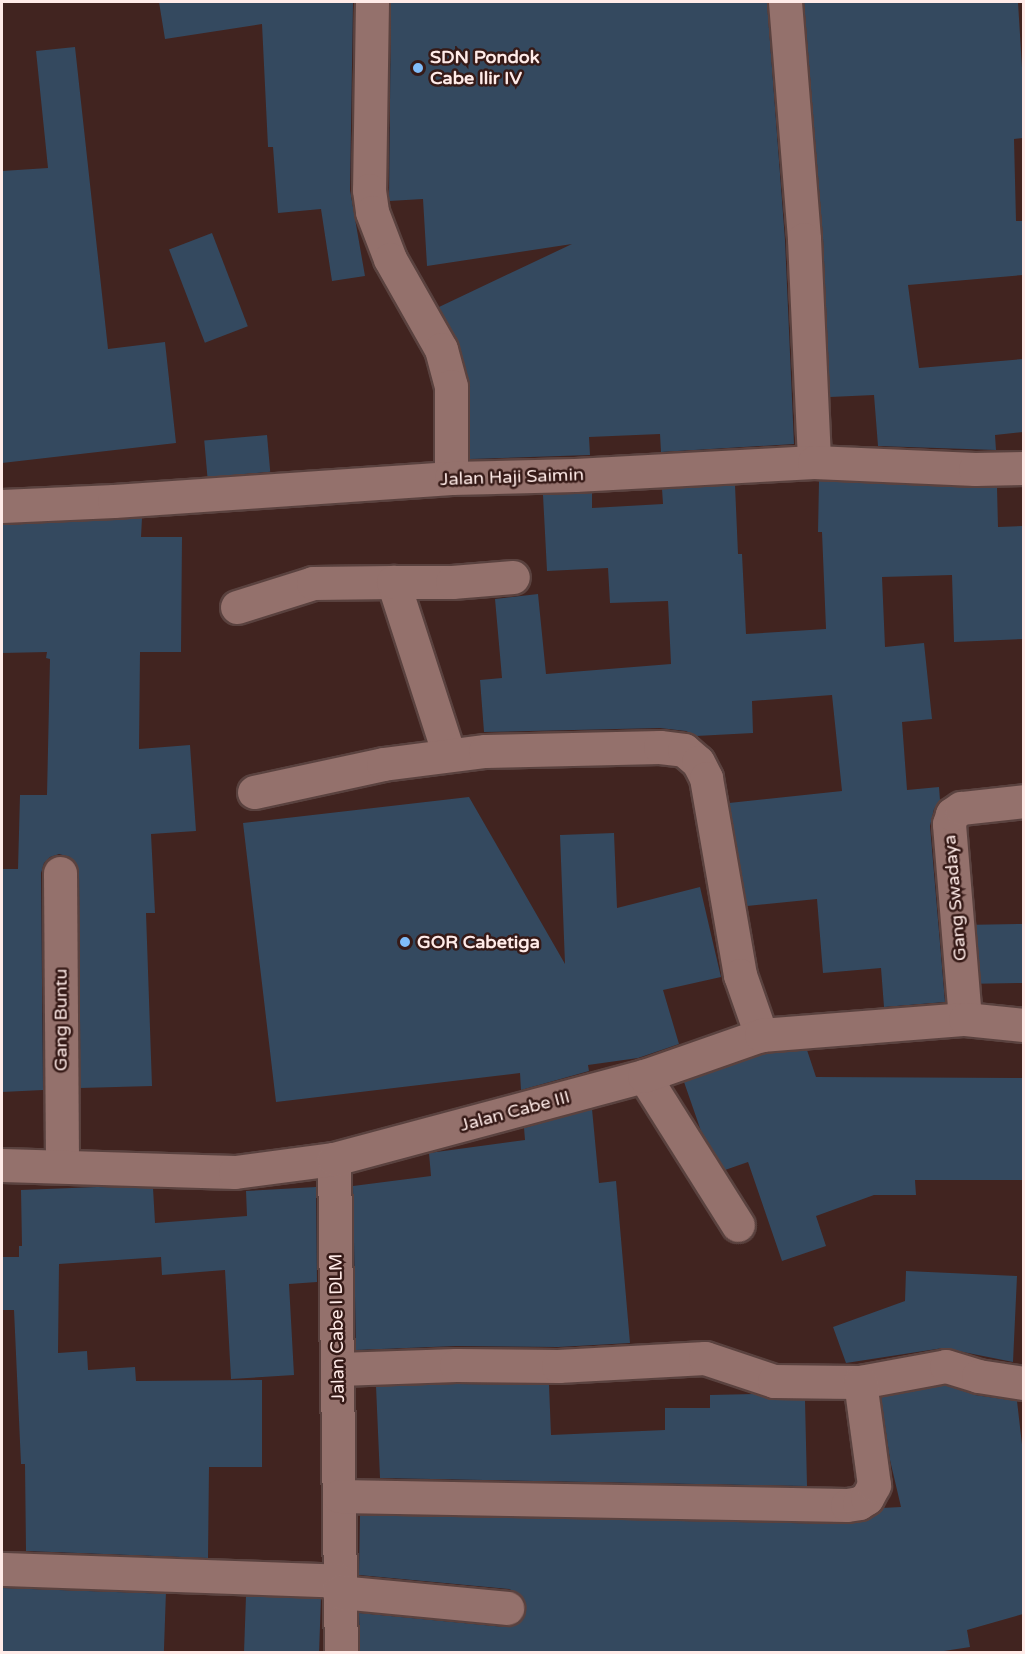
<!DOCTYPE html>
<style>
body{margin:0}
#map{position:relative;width:1025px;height:1654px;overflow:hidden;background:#412420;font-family:"Varela Round",sans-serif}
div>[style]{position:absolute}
.building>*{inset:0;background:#34495f;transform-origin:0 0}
.roads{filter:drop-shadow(2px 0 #5a423f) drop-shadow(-2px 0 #5a423f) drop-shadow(0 2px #5a423f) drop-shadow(0 -2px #5a423f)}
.minor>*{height:33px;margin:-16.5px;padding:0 16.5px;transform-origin:16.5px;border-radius:16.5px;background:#94716c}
.tertiary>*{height:33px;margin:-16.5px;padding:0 16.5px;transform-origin:16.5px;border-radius:16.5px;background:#94716c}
.dots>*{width:16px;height:16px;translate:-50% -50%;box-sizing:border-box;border:3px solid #361a17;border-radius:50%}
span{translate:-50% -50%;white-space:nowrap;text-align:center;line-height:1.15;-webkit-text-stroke:5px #361a17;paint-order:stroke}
.poi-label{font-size:18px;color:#ffebe8;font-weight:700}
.left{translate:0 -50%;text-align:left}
.street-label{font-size:18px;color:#ffebe8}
.frame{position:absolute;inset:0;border:3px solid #ffebe8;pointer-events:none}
</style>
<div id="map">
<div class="building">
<i style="clip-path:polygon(159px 2px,353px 2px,350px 190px,365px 276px,332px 281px,321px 209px,278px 213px,273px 147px,268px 147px,262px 24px,165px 39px)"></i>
<i style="clip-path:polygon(391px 2px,767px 2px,785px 240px,794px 444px,661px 452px,660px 434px,589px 437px,590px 455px,470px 459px,469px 381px,459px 344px,439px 307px,572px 244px,427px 266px,423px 199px,389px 201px)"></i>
<i style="clip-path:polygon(804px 2px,1018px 2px,1023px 84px,1023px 138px,1014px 139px,1016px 221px,1023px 221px,1023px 275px,908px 285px,919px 368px,1023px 359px,1023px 432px,995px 435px,996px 450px,878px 446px,874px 395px,830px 397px,823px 238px)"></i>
<i style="clip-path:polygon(75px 47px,108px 349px,165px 342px,176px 443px,2px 463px,2px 171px,48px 168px,36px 51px)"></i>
<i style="left:212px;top:233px;width:100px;height:46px;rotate:69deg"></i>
<i style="left:267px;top:435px;width:37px;height:63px;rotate:85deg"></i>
<i style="clip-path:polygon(819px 481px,997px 487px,998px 527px,1023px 526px,1023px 639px,954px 642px,952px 575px,882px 577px,885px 647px,924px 643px,932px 719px,902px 722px,907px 790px,939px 787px,940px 800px,934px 809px,930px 826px,945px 1002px,884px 1007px,881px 968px,823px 973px,817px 899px,747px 906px,729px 803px,842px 791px,832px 695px,752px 701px,753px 733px,696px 736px,686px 731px,660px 728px,484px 732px,480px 680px,502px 678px,495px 599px,538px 594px,546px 674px,671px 664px,668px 601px,610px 603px,608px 568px,547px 571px,543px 495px,592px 493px,592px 508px,663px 504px,662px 489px,735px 485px,738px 554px,742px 554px,746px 634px,826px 629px,822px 532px,818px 532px)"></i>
<i style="clip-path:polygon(142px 518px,141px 537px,182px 537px,181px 652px,140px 652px,139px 749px,190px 745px,196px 831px,151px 834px,155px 913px,146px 913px,152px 1086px,80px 1088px,79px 873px,76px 864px,70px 857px,59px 854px,50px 857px,44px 863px,41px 873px,43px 1090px,2px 1092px,2px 869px,18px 869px,20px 795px,47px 795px,50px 659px,46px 658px,47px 652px,2px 653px,2px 525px)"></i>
<i style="clip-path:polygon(469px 797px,565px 964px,560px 835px,614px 833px,617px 908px,700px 887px,721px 977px,663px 990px,679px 1044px,638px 1058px,588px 1065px,589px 1071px,521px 1090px,520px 1073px,276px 1102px,243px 823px)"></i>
<i style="left:1022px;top:924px;width:59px;height:46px;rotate:89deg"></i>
<i style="clip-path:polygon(807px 1050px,816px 1077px,1023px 1078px,1023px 1180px,915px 1180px,916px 1195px,874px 1195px,816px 1216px,826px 1246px,782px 1261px,748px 1162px,725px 1170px,701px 1131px,684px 1082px,765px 1053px)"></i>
<i style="clip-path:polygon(592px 1109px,599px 1183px,616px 1181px,630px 1343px,558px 1347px,456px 1346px,356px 1350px,353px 1186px,431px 1176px,429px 1153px,525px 1140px,524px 1128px)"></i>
<i style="clip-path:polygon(97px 1187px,153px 1188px,155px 1223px,247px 1216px,246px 1191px,316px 1187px,317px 1282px,289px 1284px,294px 1375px,231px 1379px,225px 1270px,162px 1275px,161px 1257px,59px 1264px,58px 1353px,87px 1351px,88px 1370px,135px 1367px,136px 1381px,262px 1380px,262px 1467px,209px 1467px,208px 1558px,26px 1551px,25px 1464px,21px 1464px,14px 1310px,2px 1310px,2px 1257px,19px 1257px,19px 1246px,22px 1246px,21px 1190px)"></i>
<i style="clip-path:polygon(906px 1271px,1017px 1276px,1013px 1362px,943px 1348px,846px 1363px,833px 1327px,905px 1301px)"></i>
<i style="clip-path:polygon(456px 1384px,549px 1385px,551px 1435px,665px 1430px,665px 1408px,710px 1408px,710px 1395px,754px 1394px,773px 1400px,805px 1400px,807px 1486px,380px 1478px,376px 1386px)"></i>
<i style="clip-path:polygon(945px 1385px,975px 1395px,1017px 1401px,1023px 1453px,1023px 1614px,967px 1630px,970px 1647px,931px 1653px,360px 1653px,359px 1613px,505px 1627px,514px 1625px,522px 1619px,526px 1609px,524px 1600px,518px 1593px,509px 1589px,359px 1575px,360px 1515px,847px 1524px,862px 1521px,882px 1508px,901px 1507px,890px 1460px,881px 1397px)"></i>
<i style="left:2px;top:1588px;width:164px;height:65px;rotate:2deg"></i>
<i style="left:246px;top:1596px;width:75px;height:57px;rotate:2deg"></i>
</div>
<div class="roads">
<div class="minor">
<i style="left:372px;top:2px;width:188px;rotate:90.9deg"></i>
<i style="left:369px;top:190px;width:22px;rotate:82deg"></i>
<i style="left:372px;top:212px;width:50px;rotate:69deg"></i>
<i style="left:390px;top:259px;width:103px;rotate:60.5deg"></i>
<i style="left:441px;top:349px;width:38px;rotate:75deg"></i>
<i style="left:451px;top:386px;width:92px;rotate:90deg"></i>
<i style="left:785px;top:2px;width:238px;rotate:85.4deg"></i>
<i style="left:804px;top:239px;width:223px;rotate:87.4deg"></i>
<i style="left:2px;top:506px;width:112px;rotate:-2.6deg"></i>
<i style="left:114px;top:501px;width:338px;rotate:-3.9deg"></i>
<i style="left:451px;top:478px;width:124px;rotate:-1.4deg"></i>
<i style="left:575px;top:475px;width:239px;rotate:-3.1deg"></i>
<i style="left:814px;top:462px;width:161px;rotate:2.5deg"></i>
<i style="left:975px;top:469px;width:49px;rotate:-1.2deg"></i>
<i style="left:237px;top:607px;width:80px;rotate:-17.5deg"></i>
<i style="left:313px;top:583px;width:80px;rotate:-0.7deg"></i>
<i style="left:449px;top:755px;width:182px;rotate:-107.9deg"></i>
<i style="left:393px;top:582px;width:59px"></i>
<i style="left:452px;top:582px;width:61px;rotate:-4.7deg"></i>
<i style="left:254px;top:792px;width:132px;rotate:-12.2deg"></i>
<i style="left:383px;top:764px;width:103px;rotate:-7.3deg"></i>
<i style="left:485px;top:751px;width:175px;rotate:-1.3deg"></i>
<i style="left:660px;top:747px;width:24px;rotate:7deg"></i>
<i style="left:684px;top:750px;width:18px;rotate:41deg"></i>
<i style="left:698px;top:762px;width:18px;rotate:63deg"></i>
<i style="left:706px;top:778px;width:200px;rotate:80.2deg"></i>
<i style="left:740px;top:975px;width:64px;rotate:70.7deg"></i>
<i style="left:60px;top:873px;width:293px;rotate:89.6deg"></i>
<i style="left:965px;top:1019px;width:196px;rotate:-94.7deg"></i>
<i style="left:949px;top:824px;width:10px;rotate:-73deg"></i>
<i style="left:952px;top:814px;width:11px;rotate:-34deg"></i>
<i style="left:961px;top:808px;width:63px;rotate:-6.3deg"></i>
<i style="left:644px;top:1076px;width:176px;rotate:57.8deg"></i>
<i style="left:334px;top:1159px;width:493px;rotate:89.2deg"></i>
<i style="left:338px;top:1369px;width:118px;rotate:-1.9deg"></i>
<i style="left:456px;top:1365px;width:102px;rotate:0.6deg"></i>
<i style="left:558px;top:1366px;width:147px;rotate:-3.1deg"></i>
<i style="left:705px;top:1358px;width:73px;rotate:18.4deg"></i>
<i style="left:774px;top:1381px;width:86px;rotate:0.7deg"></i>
<i style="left:860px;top:1382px;width:87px;rotate:-10.5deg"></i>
<i style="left:946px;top:1366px;width:34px;rotate:17deg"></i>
<i style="left:978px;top:1376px;width:47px;rotate:8.7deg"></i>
<i style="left:339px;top:1496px;width:508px;rotate:1.01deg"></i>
<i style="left:847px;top:1505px;width:12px;rotate:-9deg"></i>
<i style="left:859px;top:1503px;width:9px;rotate:-32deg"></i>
<i style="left:867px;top:1498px;width:15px;rotate:-62deg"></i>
<i style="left:874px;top:1485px;width:104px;rotate:-97.7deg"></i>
<i style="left:2px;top:1569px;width:337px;rotate:2deg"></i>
<i style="left:339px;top:1592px;width:169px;rotate:5.4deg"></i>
</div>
<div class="tertiary">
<i style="left:2px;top:1165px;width:233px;rotate:1.7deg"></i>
<i style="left:235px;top:1172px;width:100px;rotate:-7.5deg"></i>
<i style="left:334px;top:1159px;width:321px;rotate:-15deg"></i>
<i style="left:644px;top:1076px;width:124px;rotate:-19.3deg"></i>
<i style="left:761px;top:1035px;width:205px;rotate:-4.5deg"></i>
<i style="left:965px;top:1019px;width:59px;rotate:5.8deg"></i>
</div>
</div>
<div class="dots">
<i style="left:418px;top:68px;background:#80bdfa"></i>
<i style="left:405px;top:942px;background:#80bdfa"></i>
</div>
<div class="poi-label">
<span class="left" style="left:430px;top:68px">SDN Pondok<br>Cabe Ilir IV</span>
<span class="left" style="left:417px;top:942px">GOR Cabetiga</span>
</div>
<div class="street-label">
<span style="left:512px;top:477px;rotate:-2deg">Jalan Haji Saimin</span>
<span style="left:955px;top:898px;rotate:-95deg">Gang Swadaya</span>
<span style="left:61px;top:1020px;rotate:-90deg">Gang Buntu</span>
<span style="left:515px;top:1111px;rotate:-15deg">Jalan Cabe III</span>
<span style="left:337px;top:1328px;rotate:-91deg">Jalan Cabe I DLM</span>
</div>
<div class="frame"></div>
</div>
